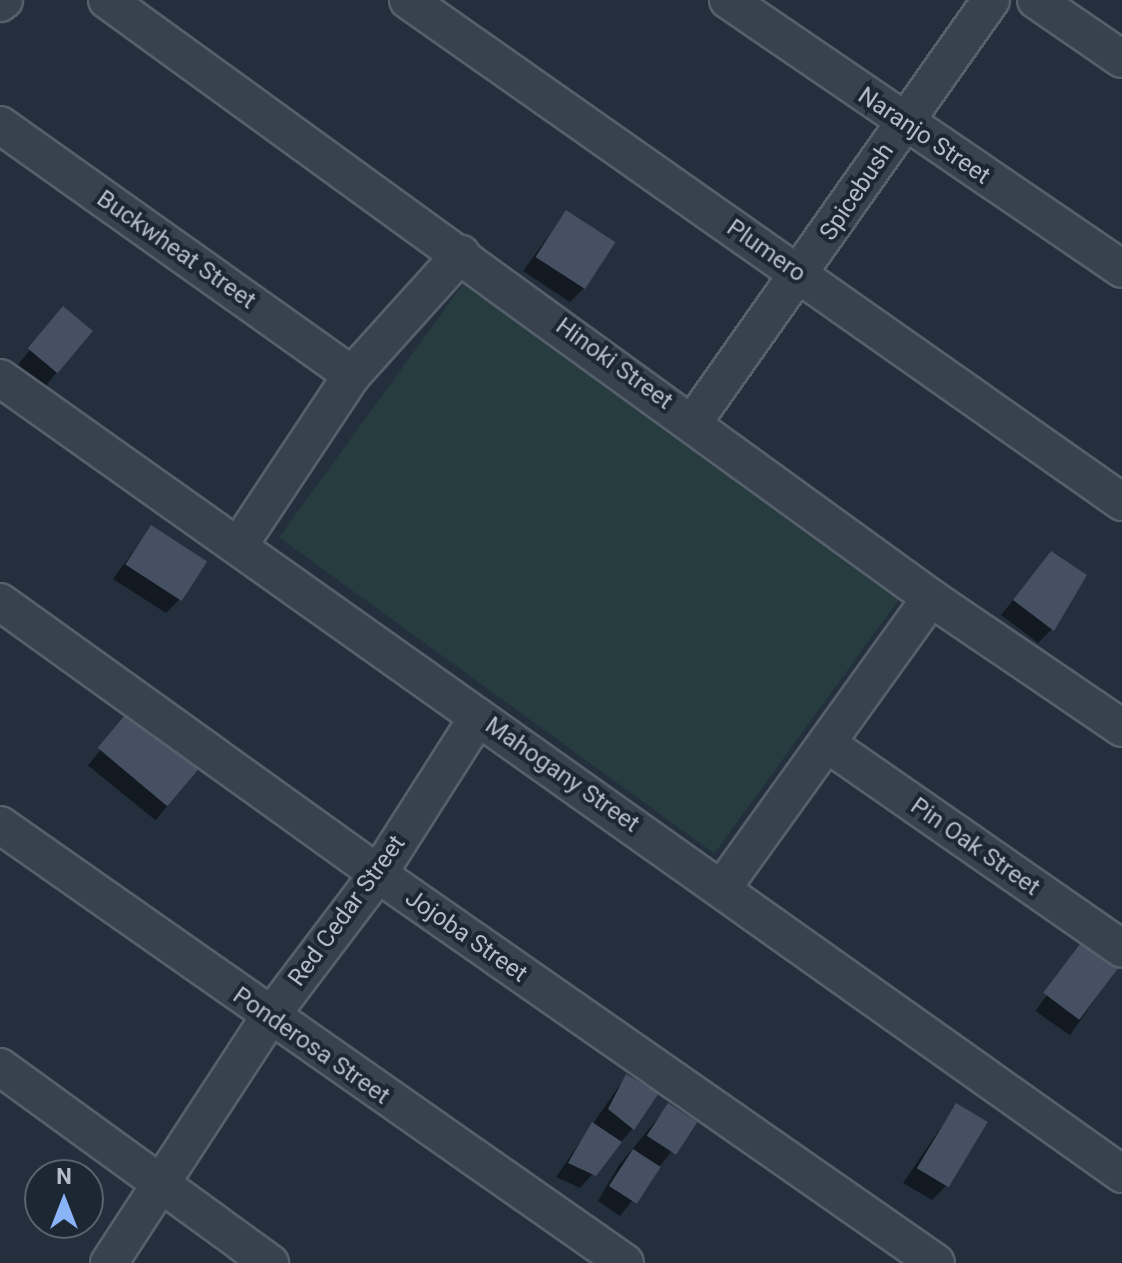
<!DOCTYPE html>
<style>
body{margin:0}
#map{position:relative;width:1122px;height:1263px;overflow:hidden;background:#242f3e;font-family:Roboto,sans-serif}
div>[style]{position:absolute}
.green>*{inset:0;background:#263c3f;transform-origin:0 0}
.shadow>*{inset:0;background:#0007;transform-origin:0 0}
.building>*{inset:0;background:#455162;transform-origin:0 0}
.roads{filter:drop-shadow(2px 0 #565f6c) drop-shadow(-2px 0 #565f6c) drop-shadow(0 2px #565f6c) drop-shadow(0 -2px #565f6c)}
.minor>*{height:36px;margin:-18px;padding:0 18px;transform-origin:18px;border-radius:18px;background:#38414e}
span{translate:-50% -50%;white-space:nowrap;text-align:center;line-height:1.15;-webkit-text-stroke:8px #1d2633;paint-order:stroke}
.street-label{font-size:24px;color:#b4bcc9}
.north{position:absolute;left:24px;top:1159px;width:80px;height:80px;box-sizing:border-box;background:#1d2633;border:2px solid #59626f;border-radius:50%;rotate:0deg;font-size:22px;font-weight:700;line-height:32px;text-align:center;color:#b4bcc9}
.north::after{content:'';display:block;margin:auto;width:28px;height:36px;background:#8ab4f8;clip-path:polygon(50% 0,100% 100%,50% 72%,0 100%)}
</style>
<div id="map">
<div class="green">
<i style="left:466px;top:280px;width:538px;height:318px;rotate:36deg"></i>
</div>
<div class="shadow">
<i style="clip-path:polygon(566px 212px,584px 288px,570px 302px,523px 271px)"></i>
<i style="left:63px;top:309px;width:35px;height:72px;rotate:39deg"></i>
<i style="clip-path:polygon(151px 527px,180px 599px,166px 613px,113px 579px)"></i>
<i style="clip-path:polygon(1051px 554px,1052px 629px,1038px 643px,1001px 615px)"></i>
<i style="left:132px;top:711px;width:87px;height:70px;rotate:39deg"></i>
<i style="left:1086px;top:939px;width:42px;height:88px;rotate:35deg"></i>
<i style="clip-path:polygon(626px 1076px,633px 1128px,580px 1188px,556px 1177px)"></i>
<i style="clip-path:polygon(956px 1105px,946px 1186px,932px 1200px,903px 1183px)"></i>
<i style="clip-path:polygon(668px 1106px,694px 1123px,620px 1216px,598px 1201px,619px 1165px)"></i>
</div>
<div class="building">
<i style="left:566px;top:210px;width:59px;height:56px;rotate:33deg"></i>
<i style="left:63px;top:306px;width:39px;height:55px;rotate:40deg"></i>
<i style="left:151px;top:525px;width:67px;height:47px;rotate:33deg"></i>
<i style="clip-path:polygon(1051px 551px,1087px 575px,1054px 631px,1013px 600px)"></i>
<i style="left:131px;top:708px;width:91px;height:52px;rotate:40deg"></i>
<i style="left:1086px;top:936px;width:45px;height:71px;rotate:37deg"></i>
<i style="clip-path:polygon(626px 1074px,659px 1093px,634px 1130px,608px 1109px)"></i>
<i style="left:668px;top:1103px;width:35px;height:39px;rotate:33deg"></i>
<i style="left:956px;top:1103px;width:37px;height:76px;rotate:31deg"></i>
<i style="clip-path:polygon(592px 1122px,622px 1142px,596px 1176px,568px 1163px)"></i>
<i style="left:633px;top:1149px;width:33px;height:44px;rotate:33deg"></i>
</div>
<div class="roads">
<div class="minor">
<i style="left:107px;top:0;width:1018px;rotate:35.97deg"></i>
<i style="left:931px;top:598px;width:231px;rotate:34.2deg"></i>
<i style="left:408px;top:0;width:873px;rotate:35.11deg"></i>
<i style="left:728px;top:0;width:477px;rotate:34.3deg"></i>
<i style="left:1036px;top:0;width:104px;rotate:34.5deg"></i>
<i style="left:0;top:3px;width:5px;rotate:-37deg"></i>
<i style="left:0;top:125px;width:432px;rotate:35.4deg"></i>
<i style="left:0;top:378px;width:1376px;rotate:35.35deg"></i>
<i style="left:694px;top:421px;width:515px;rotate:-54.8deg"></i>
<i style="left:239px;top:545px;width:204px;rotate:-56.4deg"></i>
<i style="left:352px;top:375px;width:163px;rotate:-48deg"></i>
<i style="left:0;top:602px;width:466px;rotate:35.7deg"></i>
<i style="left:378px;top:874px;width:680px;rotate:34.88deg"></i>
<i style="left:829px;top:745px;width:357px;rotate:34.8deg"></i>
<i style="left:0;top:825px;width:763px;rotate:35.02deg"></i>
<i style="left:723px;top:887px;width:356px;rotate:-54.3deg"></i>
<i style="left:0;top:1067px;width:334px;rotate:36deg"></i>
<i style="left:109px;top:1263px;width:293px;rotate:-56.9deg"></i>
<i style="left:269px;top:1018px;width:181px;rotate:-52.9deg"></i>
<i style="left:378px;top:874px;width:186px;rotate:-57.5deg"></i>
</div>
</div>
<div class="street-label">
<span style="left:924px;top:136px;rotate:34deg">Naranjo Street</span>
<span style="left:857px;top:192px;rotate:-56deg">Spicebush</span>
<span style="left:176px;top:250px;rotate:35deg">Buckwheat Street</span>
<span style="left:766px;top:251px;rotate:35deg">Plumero</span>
<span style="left:614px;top:364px;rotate:36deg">Hinoki Street</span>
<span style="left:562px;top:775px;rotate:35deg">Mahogany Street</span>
<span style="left:975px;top:847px;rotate:35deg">Pin Oak Street</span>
<span style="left:347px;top:911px;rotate:-54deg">Red Cedar Street</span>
<span style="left:466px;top:936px;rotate:35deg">Jojoba Street</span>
<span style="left:311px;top:1046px;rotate:35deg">Ponderosa Street</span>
</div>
<div class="north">N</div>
</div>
